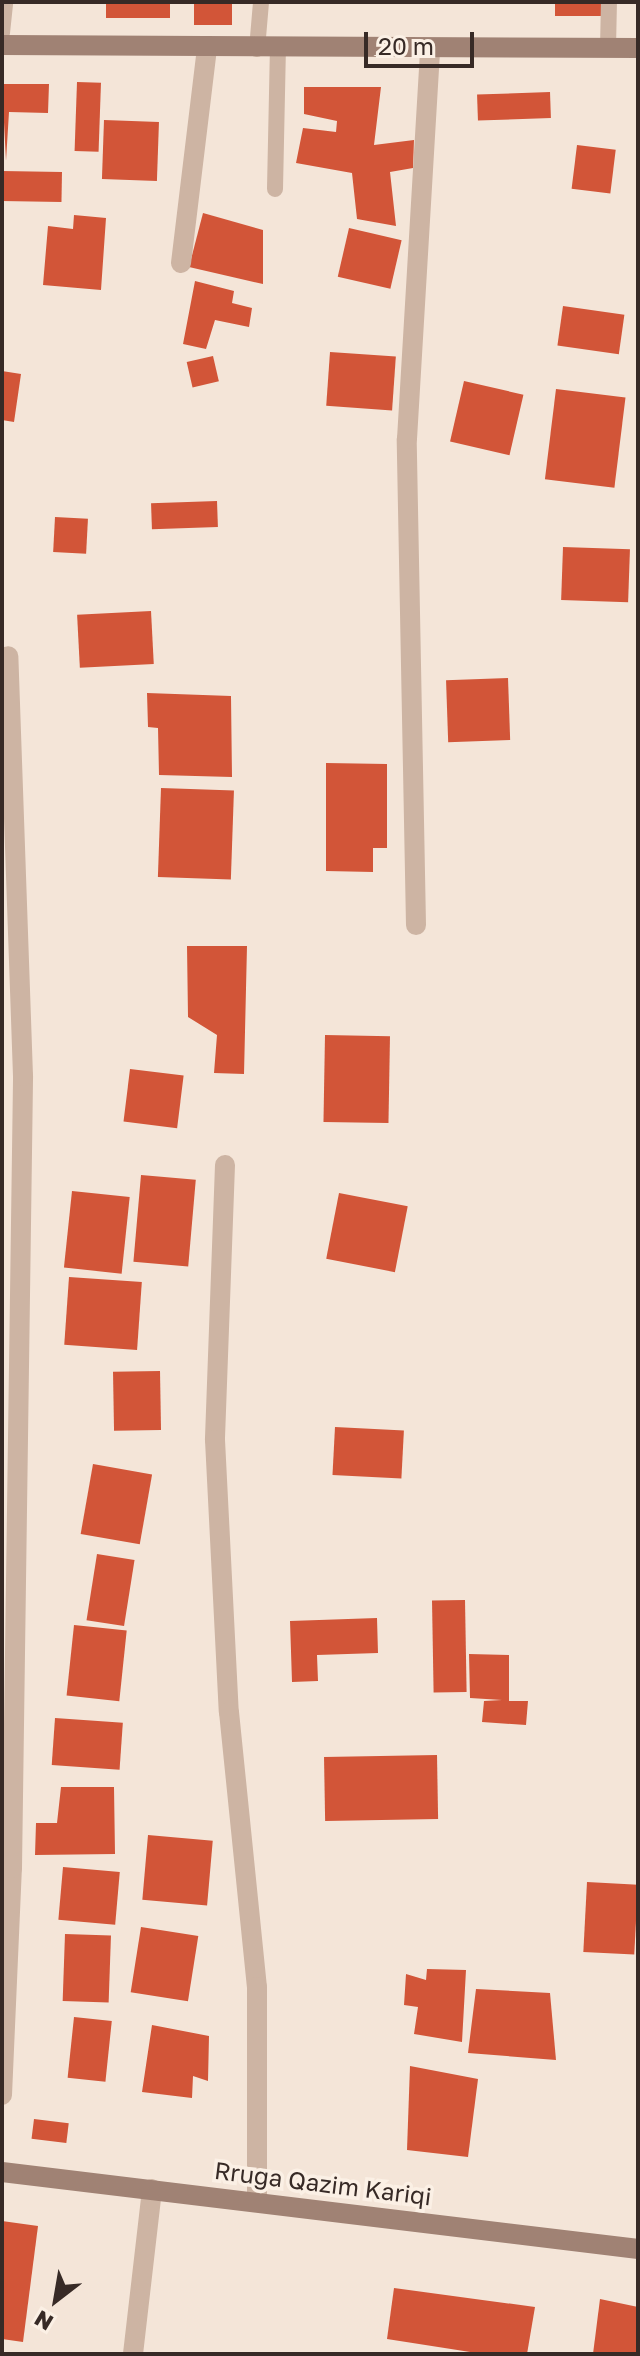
<!DOCTYPE html>
<style>
body{margin:0}
#map{position:relative;width:640px;height:2356px;overflow:hidden;background:#f4e5d8;font-family:"Golos Text",sans-serif}
div>[style]{position:absolute}
.building>*{inset:0;background:#d25538;transform-origin:0 0}
.lane>*{height:16px;margin:-8px;padding:0 8px;transform-origin:8px;border-radius:8px;background:#cdb4a3}
.street>*{height:20px;margin:-10px;padding:0 10px;transform-origin:10px;border-radius:10px;background:#cdb4a3}
.secondary>*{height:20px;margin:-10px;padding:0 10px;transform-origin:10px;border-radius:10px;background:#a08274}
span{translate:-50% -50%;white-space:nowrap;text-align:center;line-height:1.15;-webkit-text-stroke:7px #fbf0e5;paint-order:stroke}
.street-label{font-size:24px;color:#372a26}
.frame{position:absolute;inset:0;border:4px solid #372a26;pointer-events:none}
.north{position:absolute;left:16px;top:2260px;width:80px;height:80px;-webkit-text-stroke:6px #fbf0e5;paint-order:stroke;rotate:211deg;font-size:22px;font-weight:700;line-height:32px;text-align:center;color:#372a26}
.north::after{content:'';display:block;margin:auto;width:28px;height:36px;background:#372a26;clip-path:polygon(50% 0,100% 100%,50% 72%,0 100%)}
.scale{position:absolute;left:364px;top:32px;width:110px;height:36px;box-sizing:border-box;border:4px solid #372a26;border-top:0;padding-left:10px;font-size:24px;line-height:28px;white-space:nowrap;color:#372a26;-webkit-text-stroke:6px #fbf0e5;paint-order:stroke}
</style>
<div id="map">
<div class="building">
<i style="left:106px;top:2px;width:64px;height:16px"></i>
<i style="left:194px;top:2px;width:38px;height:23px"></i>
<i style="left:555px;top:2px;width:46px;height:14px"></i>
<i style="left:77px;top:82px;width:24px;height:69px;rotate:2deg"></i>
<i style="clip-path:polygon(2px 84px,49px 84px,48px 113px,9px 112px,6px 161px)"></i>
<i style="clip-path:polygon(304px 87px,381px 87px,374px 145px,414px 140px,413px 168px,390px 172px,396px 226px,357px 219px,352px 173px,296px 163px,303px 128px,336px 132px,337px 121px,304px 114px)"></i>
<i style="left:550px;top:92px;width:26px;height:73px;rotate:88deg"></i>
<i style="left:104px;top:120px;width:55px;height:59px;rotate:2deg"></i>
<i style="left:577px;top:145px;width:39px;height:44px;rotate:7deg"></i>
<i style="left:2px;top:171px;width:60px;height:30px;rotate:1deg"></i>
<i style="clip-path:polygon(203px 213px,263px 230px,263px 284px,189px 267px)"></i>
<i style="clip-path:polygon(74px 215px,106px 218px,101px 290px,43px 285px,48px 226px,73px 229px)"></i>
<i style="left:349px;top:228px;width:54px;height:50px;rotate:13deg"></i>
<i style="clip-path:polygon(195px 281px,234px 291px,232px 303px,252px 308px,249px 327px,215px 320px,206px 349px,183px 344px)"></i>
<i style="left:563px;top:306px;width:62px;height:40px;rotate:8deg"></i>
<i style="left:330px;top:352px;width:66px;height:54px;rotate:4deg"></i>
<i style="left:213px;top:356px;width:26px;height:27px;rotate:77deg"></i>
<i style="clip-path:polygon(2px 371px,21px 374px,14px 422px,2px 420px)"></i>
<i style="left:464px;top:381px;width:61px;height:62px;rotate:13deg"></i>
<i style="left:556px;top:389px;width:70px;height:91px;rotate:7deg"></i>
<i style="left:217px;top:501px;width:26px;height:66px;rotate:88deg"></i>
<i style="left:55px;top:517px;width:33px;height:35px;rotate:3deg"></i>
<i style="left:563px;top:547px;width:67px;height:53px;rotate:2deg"></i>
<i style="left:151px;top:611px;width:53px;height:74px;rotate:87deg"></i>
<i style="left:508px;top:678px;width:62px;height:62px;rotate:88deg"></i>
<i style="clip-path:polygon(147px 693px,231px 696px,232px 777px,159px 775px,158px 728px,148px 727px)"></i>
<i style="clip-path:polygon(326px 763px,387px 764px,387px 848px,373px 848px,373px 872px,326px 871px)"></i>
<i style="left:161px;top:788px;width:73px;height:89px;rotate:2deg"></i>
<i style="clip-path:polygon(187px 946px,247px 946px,244px 1074px,214px 1073px,217px 1035px,188px 1017px)"></i>
<i style="left:325px;top:1035px;width:65px;height:87px;rotate:1deg"></i>
<i style="left:130px;top:1069px;width:54px;height:53px;rotate:7deg"></i>
<i style="left:141px;top:1175px;width:55px;height:87px;rotate:5deg"></i>
<i style="left:72px;top:1191px;width:58px;height:77px;rotate:6deg"></i>
<i style="left:339px;top:1193px;width:70px;height:67px;rotate:11deg"></i>
<i style="left:69px;top:1277px;width:73px;height:68px;rotate:4deg"></i>
<i style="left:160px;top:1371px;width:59px;height:47px;rotate:89deg"></i>
<i style="left:335px;top:1427px;width:69px;height:48px;rotate:3deg"></i>
<i style="left:93px;top:1464px;width:60px;height:71px;rotate:10deg"></i>
<i style="left:97px;top:1554px;width:38px;height:67px;rotate:9deg"></i>
<i style="left:465px;top:1600px;width:92px;height:33px;rotate:89deg"></i>
<i style="clip-path:polygon(377px 1618px,378px 1653px,317px 1655px,318px 1681px,292px 1682px,290px 1621px)"></i>
<i style="left:74px;top:1625px;width:53px;height:71px;rotate:6deg"></i>
<i style="clip-path:polygon(469px 1654px,509px 1655px,509px 1701px,528px 1701px,526px 1725px,482px 1722px,484px 1701px,502px 1700px,470px 1698px)"></i>
<i style="left:55px;top:1718px;width:68px;height:47px;rotate:4deg"></i>
<i style="left:437px;top:1755px;width:64px;height:113px;rotate:89deg"></i>
<i style="clip-path:polygon(61px 1787px,114px 1787px,115px 1854px,35px 1855px,36px 1823px,57px 1823px)"></i>
<i style="left:148px;top:1835px;width:65px;height:65px;rotate:5deg"></i>
<i style="left:63px;top:1867px;width:57px;height:53px;rotate:5deg"></i>
<i style="left:587px;top:1882px;width:51px;height:70px;rotate:3deg"></i>
<i style="left:141px;top:1927px;width:58px;height:66px;rotate:9deg"></i>
<i style="left:65px;top:1934px;width:46px;height:67px;rotate:2deg"></i>
<i style="clip-path:polygon(427px 1969px,466px 1970px,462px 2042px,414px 2034px,418px 2007px,404px 2005px,406px 1974px,426px 1980px)"></i>
<i style="clip-path:polygon(476px 1989px,550px 1993px,556px 2060px,468px 2053px)"></i>
<i style="left:74px;top:2017px;width:38px;height:61px;rotate:6deg"></i>
<i style="clip-path:polygon(152px 2025px,209px 2036px,208px 2081px,193px 2076px,192px 2098px,142px 2092px)"></i>
<i style="clip-path:polygon(410px 2066px,478px 2079px,468px 2157px,407px 2150px)"></i>
<i style="left:34px;top:2119px;width:35px;height:20px;rotate:7deg"></i>
<i style="clip-path:polygon(2px 2221px,38px 2226px,23px 2342px,2px 2339px)"></i>
<i style="clip-path:polygon(394px 2288px,535px 2307px,527px 2354px,483px 2354px,387px 2339px)"></i>
<i style="clip-path:polygon(600px 2299px,638px 2307px,638px 2354px,593px 2354px)"></i>
</div>
<div class="lane">
<i style="left:2px;top:33px;width:31px;rotate:-84deg"></i>
<i style="left:608px;top:48px;width:46px;rotate:-88.8deg"></i>
<i style="left:257px;top:49px;width:47px;rotate:-85.1deg"></i>
<i style="left:275px;top:189px;width:139px;rotate:-88.8deg"></i>
</div>
<div class="street">
<i style="left:181px;top:263px;width:217px;rotate:-83.1deg"></i>
<i style="left:416px;top:925px;width:486px;rotate:-91.1deg"></i>
<i style="left:407px;top:439px;width:392px;rotate:-86.6deg"></i>
<i style="left:225px;top:1165px;width:275px;rotate:92.1deg"></i>
<i style="left:215px;top:1440px;width:272px;rotate:87.1deg"></i>
<i style="left:229px;top:1712px;width:276px;rotate:84.2deg"></i>
<i style="left:257px;top:1987px;width:214px;rotate:90deg"></i>
<i style="left:2px;top:2095px;width:227px;rotate:-87.5deg"></i>
<i style="left:12px;top:1868px;width:792px;rotate:-89.2deg"></i>
<i style="left:23px;top:1076px;width:420px;rotate:-92deg"></i>
<i style="left:133px;top:2354px;width:166px;rotate:-83.4deg"></i>
</div>
<div class="secondary">
<i style="left:2px;top:45px;width:636px;rotate:0.27deg"></i>
<i style="left:2px;top:2172px;width:641px;rotate:6.9deg"></i>
</div>
<div class="street-label">
<span style="left:323px;top:2183px;rotate:7deg">Rruga Qazim Kariqi</span>
</div>
<div class="frame"></div>
<div class="north">N</div>
<div class="scale">20 m</div>
</div>
